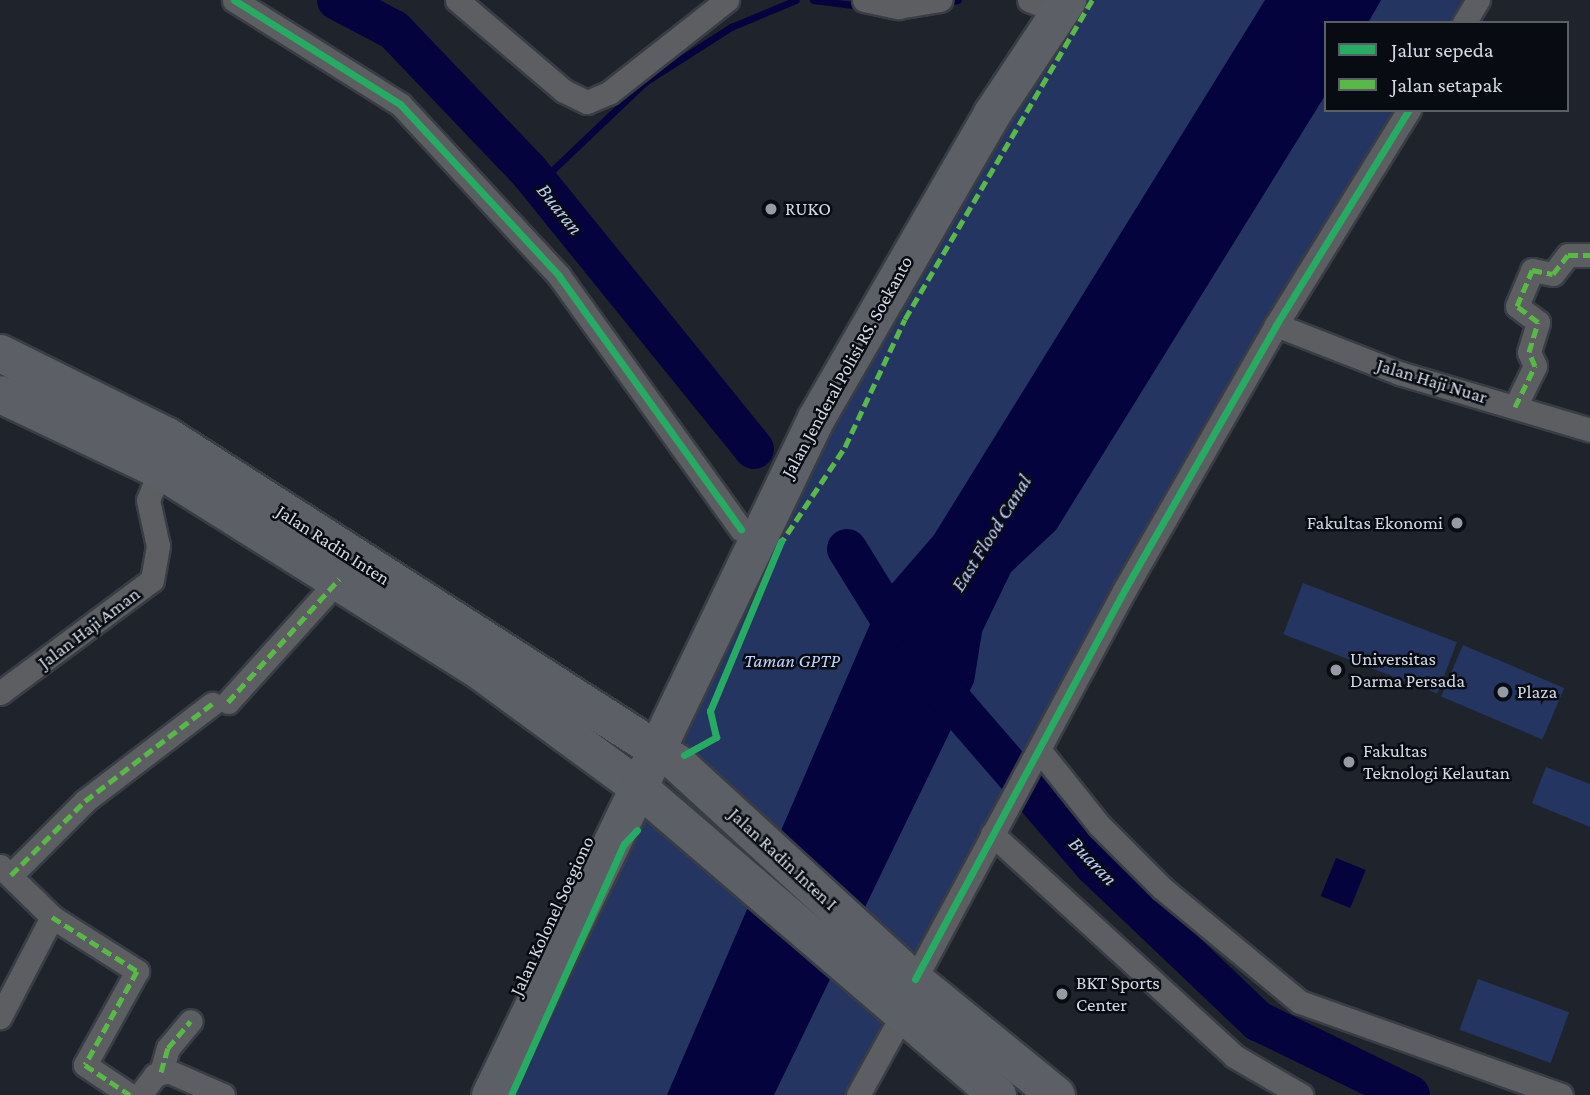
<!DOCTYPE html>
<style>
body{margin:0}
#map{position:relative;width:1590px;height:1095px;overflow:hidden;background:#1f232c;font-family:"Crimson Pro",serif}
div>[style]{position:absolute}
.green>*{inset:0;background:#253562;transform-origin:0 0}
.water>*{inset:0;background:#05033e;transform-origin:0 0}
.stream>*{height:7px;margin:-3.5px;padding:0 3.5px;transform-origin:3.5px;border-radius:3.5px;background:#05033e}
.river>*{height:40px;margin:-20px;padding:0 20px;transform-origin:20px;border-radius:20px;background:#05033e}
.roads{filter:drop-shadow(2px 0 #393d45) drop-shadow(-2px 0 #393d45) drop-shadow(0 2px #393d45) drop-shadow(0 -2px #393d45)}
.minor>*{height:23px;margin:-11.5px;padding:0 11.5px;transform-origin:11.5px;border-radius:11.5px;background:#5c5e62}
.primary>*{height:37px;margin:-18.5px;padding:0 18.5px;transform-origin:18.5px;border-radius:18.5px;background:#5c5f65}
.quiet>*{height:5px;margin-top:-2.5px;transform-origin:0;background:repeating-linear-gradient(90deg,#58b947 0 10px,transparent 0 15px)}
.cycleway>*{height:7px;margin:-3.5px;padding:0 3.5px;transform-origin:3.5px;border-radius:3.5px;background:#26ab63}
.dots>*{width:19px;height:19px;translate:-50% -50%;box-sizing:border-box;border:4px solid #080b12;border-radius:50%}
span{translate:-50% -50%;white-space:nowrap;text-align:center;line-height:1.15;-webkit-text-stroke:5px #080b12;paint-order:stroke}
.poi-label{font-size:19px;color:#d5dae5}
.left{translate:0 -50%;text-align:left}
.right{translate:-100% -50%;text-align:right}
.street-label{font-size:19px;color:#d5dae5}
.park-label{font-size:19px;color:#c3d5fe;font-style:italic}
.water-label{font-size:21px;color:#bbcdf5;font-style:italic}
.legend{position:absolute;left:1324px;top:21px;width:245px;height:91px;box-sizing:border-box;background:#080b12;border:2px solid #5a5e66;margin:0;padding:9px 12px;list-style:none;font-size:21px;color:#d5dae5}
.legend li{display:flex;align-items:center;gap:14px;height:35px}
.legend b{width:35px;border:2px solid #5a5e66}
</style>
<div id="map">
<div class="green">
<i style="clip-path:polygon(1067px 0,1478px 0,1464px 23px,1326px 23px,1326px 110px,1409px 110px,915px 979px,688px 772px,680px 742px,764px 519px)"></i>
<i style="left:1303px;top:583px;width:165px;height:55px;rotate:21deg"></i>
<i style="left:1463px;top:645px;width:110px;height:56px;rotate:23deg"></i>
<i style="clip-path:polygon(1546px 767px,1590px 784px,1590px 827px,1532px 803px)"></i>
<i style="clip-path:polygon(638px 787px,901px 1017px,859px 1095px,490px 1095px)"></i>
<i style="left:1478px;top:979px;width:97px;height:54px;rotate:20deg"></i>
</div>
<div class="water">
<i style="clip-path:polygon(1265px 0,1381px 0,1368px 23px,1326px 23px,1326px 94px,1056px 530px,1011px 572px,982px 632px,974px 682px,774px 1095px,667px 1095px,883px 594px,934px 535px)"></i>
<i style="left:1336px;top:858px;width:32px;height:41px;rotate:22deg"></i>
</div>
<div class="stream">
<i style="left:813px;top:0;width:48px;rotate:7.1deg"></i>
<i style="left:942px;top:3px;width:16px;rotate:-11deg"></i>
<i style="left:539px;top:183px;width:146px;rotate:-43.6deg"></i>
<i style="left:645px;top:82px;width:102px;rotate:-32.6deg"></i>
<i style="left:731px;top:27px;width:70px;rotate:-22.6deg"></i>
</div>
<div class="river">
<i style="left:337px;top:0;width:64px;rotate:27.8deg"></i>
<i style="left:394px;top:30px;width:194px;rotate:46.3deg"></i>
<i style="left:528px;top:170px;width:359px;rotate:51deg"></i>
<i style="left:847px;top:549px;width:127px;rotate:58.2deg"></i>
<i style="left:914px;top:657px;width:274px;rotate:49.1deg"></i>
<i style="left:1093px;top:864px;width:228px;rotate:43.6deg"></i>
<i style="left:1258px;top:1021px;width:169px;rotate:26deg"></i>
</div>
<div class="roads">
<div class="minor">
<i style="left:234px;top:0;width:196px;rotate:32.1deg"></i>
<i style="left:400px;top:104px;width:234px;rotate:47.2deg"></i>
<i style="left:559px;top:276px;width:312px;rotate:54.3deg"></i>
<i style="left:457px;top:0;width:140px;rotate:40.4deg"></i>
<i style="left:564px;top:91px;width:25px;rotate:26deg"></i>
<i style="left:587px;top:102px;width:25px;rotate:-23deg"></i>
<i style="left:610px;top:92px;width:149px;rotate:-38.2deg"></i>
<i style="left:864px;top:0;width:35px;rotate:12deg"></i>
<i style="left:898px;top:7px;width:43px;rotate:-9.5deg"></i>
<i style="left:1029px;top:0;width:11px;rotate:22deg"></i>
<i style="left:1464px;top:23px;width:27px;rotate:-59deg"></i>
<i style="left:1276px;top:325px;width:132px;rotate:21.3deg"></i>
<i style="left:1399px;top:373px;width:199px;rotate:16.6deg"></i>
<i style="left:1515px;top:407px;width:46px;rotate:-64deg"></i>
<i style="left:1535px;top:366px;width:15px;rotate:-113deg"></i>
<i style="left:1529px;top:352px;width:31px;rotate:-73deg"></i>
<i style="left:1538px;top:322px;width:26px;rotate:-143deg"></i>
<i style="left:1517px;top:306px;width:39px;rotate:-67deg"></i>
<i style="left:1532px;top:270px;width:21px;rotate:11deg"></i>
<i style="left:1553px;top:274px;width:24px;rotate:-52deg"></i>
<i style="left:1568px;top:255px;width:22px"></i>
<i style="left:0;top:693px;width:189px;rotate:-36.6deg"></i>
<i style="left:152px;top:580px;width:35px;rotate:-80deg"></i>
<i style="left:158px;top:546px;width:47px;rotate:-102.3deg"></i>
<i style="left:148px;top:500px;width:32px;rotate:-68deg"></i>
<i style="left:228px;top:702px;width:166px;rotate:-47.9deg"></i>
<i style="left:1040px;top:751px;width:95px;rotate:51.4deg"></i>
<i style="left:1099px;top:825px;width:89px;rotate:45deg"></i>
<i style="left:1162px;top:888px;width:179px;rotate:39.6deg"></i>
<i style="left:1300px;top:1002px;width:277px;rotate:19.6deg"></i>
<i style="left:992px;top:834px;width:328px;rotate:42.5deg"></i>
<i style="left:1234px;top:1056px;width:78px;rotate:30.2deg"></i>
<i style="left:0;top:866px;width:73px;rotate:44.4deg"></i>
<i style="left:52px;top:917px;width:113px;rotate:117.5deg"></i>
<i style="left:11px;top:875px;width:105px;rotate:-45deg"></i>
<i style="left:85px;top:801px;width:160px;rotate:-37.4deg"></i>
<i style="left:52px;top:917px;width:101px;rotate:32.4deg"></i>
<i style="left:137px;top:971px;width:107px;rotate:119deg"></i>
<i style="left:85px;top:1065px;width:54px;rotate:33.7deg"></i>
<i style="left:915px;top:979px;width:443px;rotate:-61.7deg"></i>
<i style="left:1125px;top:589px;width:304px;rotate:-60.2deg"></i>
<i style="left:1276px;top:325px;width:253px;rotate:-58.3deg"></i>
<i style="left:161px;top:1072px;width:25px;rotate:-74deg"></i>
<i style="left:168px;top:1048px;width:35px;rotate:-50deg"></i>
<i style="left:140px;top:1095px;width:25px;rotate:-53deg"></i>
<i style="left:155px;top:1075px;width:14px;rotate:-17deg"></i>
<i style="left:168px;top:1071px;width:60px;rotate:23.6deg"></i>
<i style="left:858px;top:1095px;width:89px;rotate:-61.1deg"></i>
</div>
<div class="primary">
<i style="left:0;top:353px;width:186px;rotate:26.4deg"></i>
<i style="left:167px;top:436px;width:604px;rotate:32.64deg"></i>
<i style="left:676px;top:762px;width:311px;rotate:42.5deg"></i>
<i style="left:905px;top:972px;width:195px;rotate:39.2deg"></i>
<i style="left:0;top:394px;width:177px;rotate:25.4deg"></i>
<i style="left:160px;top:470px;width:377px;rotate:32.1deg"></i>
<i style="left:479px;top:670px;width:197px;rotate:36.3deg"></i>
<i style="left:638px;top:787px;width:473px;rotate:40.6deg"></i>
<i style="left:490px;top:1095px;width:751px;rotate:-64.29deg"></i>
<i style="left:816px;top:418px;width:352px;rotate:-60deg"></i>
<i style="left:992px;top:113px;width:136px;rotate:-56.4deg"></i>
</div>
</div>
<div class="quiet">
<i style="left:1515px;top:407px;width:46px;rotate:-64deg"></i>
<i style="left:1535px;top:366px;width:15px;rotate:-113deg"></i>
<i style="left:1529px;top:352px;width:31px;rotate:-73deg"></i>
<i style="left:1538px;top:322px;width:26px;rotate:-143deg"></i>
<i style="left:1517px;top:306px;width:39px;rotate:-67deg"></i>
<i style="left:1532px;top:270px;width:21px;rotate:11deg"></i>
<i style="left:1553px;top:274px;width:24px;rotate:-52deg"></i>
<i style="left:1568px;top:255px;width:22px"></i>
<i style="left:779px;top:546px;width:119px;rotate:-56.3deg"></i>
<i style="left:845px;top:447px;width:141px;rotate:-64.9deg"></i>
<i style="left:905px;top:319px;width:370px;rotate:-59.6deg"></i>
<i style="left:228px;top:702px;width:166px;rotate:-47.9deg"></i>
<i style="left:11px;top:875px;width:105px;rotate:-45deg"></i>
<i style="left:85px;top:801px;width:160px;rotate:-37.4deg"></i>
<i style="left:52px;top:917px;width:101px;rotate:32.4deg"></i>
<i style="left:137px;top:971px;width:107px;rotate:119deg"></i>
<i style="left:85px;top:1065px;width:54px;rotate:33.7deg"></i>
<i style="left:161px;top:1072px;width:25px;rotate:-74deg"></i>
<i style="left:168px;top:1048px;width:35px;rotate:-50deg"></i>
</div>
<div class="cycleway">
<i style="left:234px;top:0;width:196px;rotate:32.1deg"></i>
<i style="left:400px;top:104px;width:234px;rotate:47.2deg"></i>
<i style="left:559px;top:276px;width:312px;rotate:54.3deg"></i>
<i style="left:684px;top:755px;width:37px;rotate:-29deg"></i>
<i style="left:716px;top:737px;width:27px;rotate:-103deg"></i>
<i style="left:710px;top:711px;width:184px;rotate:-67.3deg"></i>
<i style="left:915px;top:979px;width:443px;rotate:-61.7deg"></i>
<i style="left:1125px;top:589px;width:304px;rotate:-60.2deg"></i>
<i style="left:1276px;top:325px;width:253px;rotate:-58.3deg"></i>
<i style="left:511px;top:1095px;width:275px;rotate:-65.8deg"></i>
<i style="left:624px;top:844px;width:19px;rotate:-47deg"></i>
</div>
<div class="dots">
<i style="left:771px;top:209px;background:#959aa4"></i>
<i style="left:1457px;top:523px;background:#959aa4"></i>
<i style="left:1336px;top:670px;background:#959aa4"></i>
<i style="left:1503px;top:692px;background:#959aa4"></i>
<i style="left:1349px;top:762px;background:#959aa4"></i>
<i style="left:1062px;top:994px;background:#959aa4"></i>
</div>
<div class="poi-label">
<span class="left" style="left:785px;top:209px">RUKO</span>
<span class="right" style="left:1443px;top:523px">Fakultas Ekonomi</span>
<span class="left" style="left:1350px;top:670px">Universitas<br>Darma Persada</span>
<span class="left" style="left:1517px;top:692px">Plaza</span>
<span class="left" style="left:1363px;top:762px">Fakultas<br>Teknologi Kelautan</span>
<span class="left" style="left:1076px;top:994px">BKT Sports<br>Center</span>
</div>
<div class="street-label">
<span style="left:847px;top:367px;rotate:-61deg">Jalan Jenderal Polisi RS. Soekanto</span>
<span style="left:1432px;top:381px;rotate:17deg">Jalan Haji Nuar</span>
<span style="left:333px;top:545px;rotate:33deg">Jalan Radin Inten</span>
<span style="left:89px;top:628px;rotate:-37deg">Jalan Haji Aman</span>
<span style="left:783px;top:859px;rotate:43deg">Jalan Radin Inten I</span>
<span style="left:552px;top:916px;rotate:-65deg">Jalan Kolonel Soegiono</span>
</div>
<div class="park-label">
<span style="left:792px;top:661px">Taman GPTP</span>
</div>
<div class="water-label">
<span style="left:560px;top:209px;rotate:51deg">Buaran</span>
<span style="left:991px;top:533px;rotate:-58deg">East Flood Canal</span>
<span style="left:1093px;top:861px;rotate:46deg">Buaran</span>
</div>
<ul class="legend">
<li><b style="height:9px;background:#26ab63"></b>Jalur sepeda</li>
<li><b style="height:9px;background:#58b947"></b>Jalan setapak</li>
</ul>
</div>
